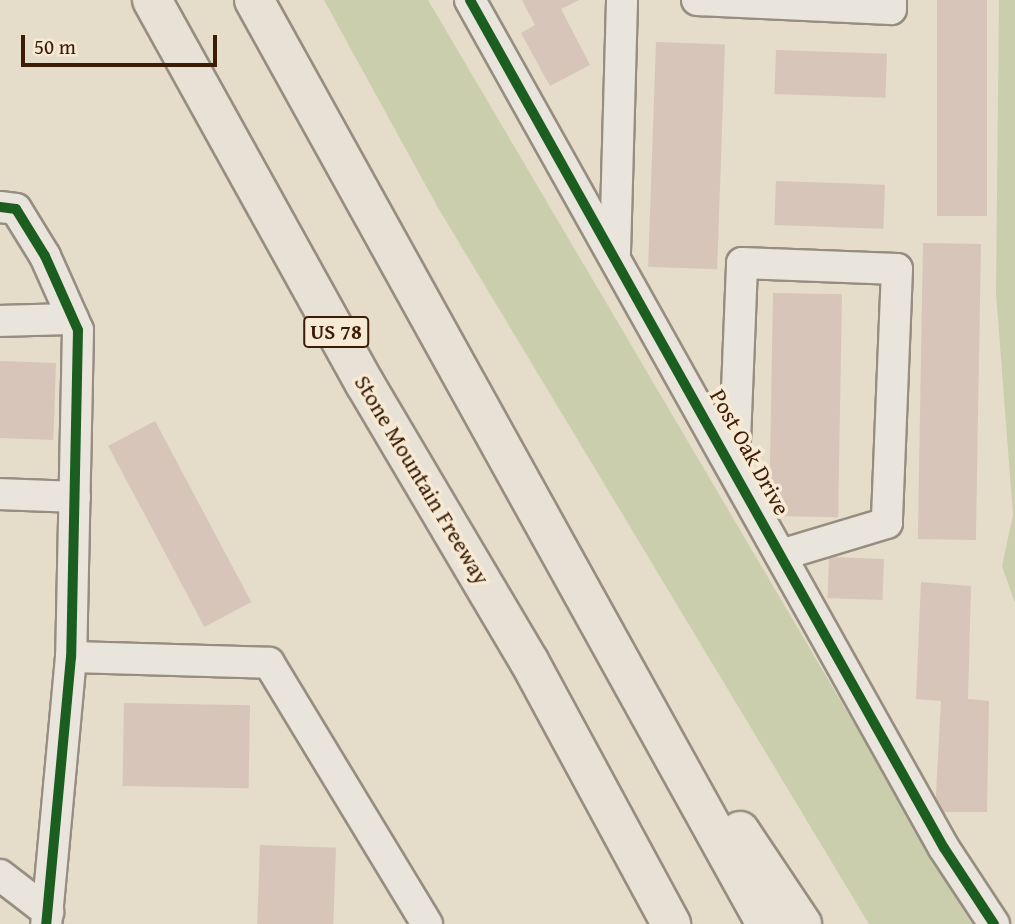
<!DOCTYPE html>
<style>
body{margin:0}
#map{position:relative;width:1015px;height:924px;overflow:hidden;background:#e5dcc9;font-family:"Gentium Book Plus",serif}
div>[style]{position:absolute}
.green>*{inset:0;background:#cacead}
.building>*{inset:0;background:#d6c5b8;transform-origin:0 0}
.roads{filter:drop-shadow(2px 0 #978e81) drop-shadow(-2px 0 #978e81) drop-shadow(0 2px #978e81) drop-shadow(0 -2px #978e81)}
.street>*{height:30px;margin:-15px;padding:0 15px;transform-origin:15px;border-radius:15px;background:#eae5dc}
.highway>*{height:38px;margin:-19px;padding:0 19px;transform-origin:19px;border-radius:19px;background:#e7e1d6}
.cycleway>*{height:10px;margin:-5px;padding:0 5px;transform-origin:5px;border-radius:5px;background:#1b5e20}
span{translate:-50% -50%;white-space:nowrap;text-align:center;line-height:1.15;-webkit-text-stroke:7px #f6ead4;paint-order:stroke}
.shield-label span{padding:2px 5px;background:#f6ead4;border:2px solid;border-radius:5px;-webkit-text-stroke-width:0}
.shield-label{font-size:21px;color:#3d1c07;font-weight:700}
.street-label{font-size:23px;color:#3d1c07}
.scale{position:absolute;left:21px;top:35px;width:196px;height:32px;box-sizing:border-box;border:4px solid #3d1c07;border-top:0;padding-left:9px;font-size:21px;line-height:24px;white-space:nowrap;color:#3d1c07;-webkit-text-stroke:5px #f6ead4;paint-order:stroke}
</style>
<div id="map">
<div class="green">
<i style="clip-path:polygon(324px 0,428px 0,972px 924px,869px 924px,437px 206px)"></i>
<i style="clip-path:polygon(999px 0,1015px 0,1015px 603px,1002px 566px,1013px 515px,996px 293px)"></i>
</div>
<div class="building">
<i style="clip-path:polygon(522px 0,579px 0,561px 9px,590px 65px,550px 86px,521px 33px,535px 25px)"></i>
<i style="left:937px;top:0;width:50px;height:216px"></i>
<i style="left:656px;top:42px;width:69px;height:225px;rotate:2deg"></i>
<i style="left:776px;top:50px;width:111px;height:44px;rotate:2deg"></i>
<i style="left:776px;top:181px;width:109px;height:44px;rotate:2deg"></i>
<i style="left:923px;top:243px;width:58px;height:296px;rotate:1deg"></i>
<i style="left:773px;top:293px;width:69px;height:223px;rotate:1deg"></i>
<i style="left:0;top:361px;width:56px;height:77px;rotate:2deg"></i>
<i style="left:155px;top:421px;width:205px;height:53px;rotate:62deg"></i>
<i style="left:829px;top:557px;width:55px;height:41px;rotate:2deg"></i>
<i style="clip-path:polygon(921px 582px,971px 586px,968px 699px,989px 701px,987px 812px,935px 812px,941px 701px,916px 699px)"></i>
<i style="left:124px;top:703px;width:126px;height:83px;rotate:1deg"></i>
<i style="left:260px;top:845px;width:76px;height:79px;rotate:2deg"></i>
</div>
<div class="roads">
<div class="street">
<i style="left:470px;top:0;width:971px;rotate:60.8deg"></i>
<i style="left:944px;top:848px;width:91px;rotate:56.7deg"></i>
<i style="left:697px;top:0;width:194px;rotate:2.7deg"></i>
<i style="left:891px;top:9px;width:9px;rotate:-90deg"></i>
<i style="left:0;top:207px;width:16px;rotate:7deg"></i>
<i style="left:16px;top:209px;width:55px;rotate:58.3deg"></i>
<i style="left:45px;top:256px;width:81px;rotate:66deg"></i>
<i style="left:78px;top:330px;width:327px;rotate:91.2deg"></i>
<i style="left:71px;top:657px;width:268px;rotate:95.3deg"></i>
<i style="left:615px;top:252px;width:252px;rotate:-88.4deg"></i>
<i style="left:0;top:321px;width:73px;rotate:-1.6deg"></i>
<i style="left:734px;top:465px;width:202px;rotate:-87.7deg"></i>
<i style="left:742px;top:263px;width:155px;rotate:2.2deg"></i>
<i style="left:897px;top:269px;width:254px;rotate:92.3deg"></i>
<i style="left:887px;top:523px;width:108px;rotate:163.2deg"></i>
<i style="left:0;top:494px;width:75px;rotate:2.3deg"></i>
<i style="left:71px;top:657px;width:198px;rotate:1.7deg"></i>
<i style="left:269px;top:663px;width:305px;rotate:58.8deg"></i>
<i style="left:0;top:875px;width:61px;rotate:37.6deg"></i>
</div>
<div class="highway">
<i style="left:152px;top:0;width:439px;rotate:61deg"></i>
<i style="left:365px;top:384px;width:322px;rotate:59.4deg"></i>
<i style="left:529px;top:661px;width:299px;rotate:61.6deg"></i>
<i style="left:254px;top:0;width:1056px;rotate:61.01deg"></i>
<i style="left:740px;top:831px;width:112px;rotate:56.3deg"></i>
</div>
</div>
<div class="cycleway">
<i style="left:470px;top:0;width:971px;rotate:60.8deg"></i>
<i style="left:944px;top:848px;width:91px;rotate:56.7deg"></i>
<i style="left:0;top:207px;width:16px;rotate:7deg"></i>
<i style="left:16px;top:209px;width:55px;rotate:58.3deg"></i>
<i style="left:45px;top:256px;width:81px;rotate:66deg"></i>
<i style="left:78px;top:330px;width:327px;rotate:91.2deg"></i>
<i style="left:71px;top:657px;width:268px;rotate:95.3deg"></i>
</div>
<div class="shield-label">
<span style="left:336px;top:332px">US 78</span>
</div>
<div class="street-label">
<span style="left:750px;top:452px;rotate:61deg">Post Oak Drive</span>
<span style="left:422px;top:480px;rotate:59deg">Stone Mountain Freeway</span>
</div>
<div class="scale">50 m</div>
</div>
